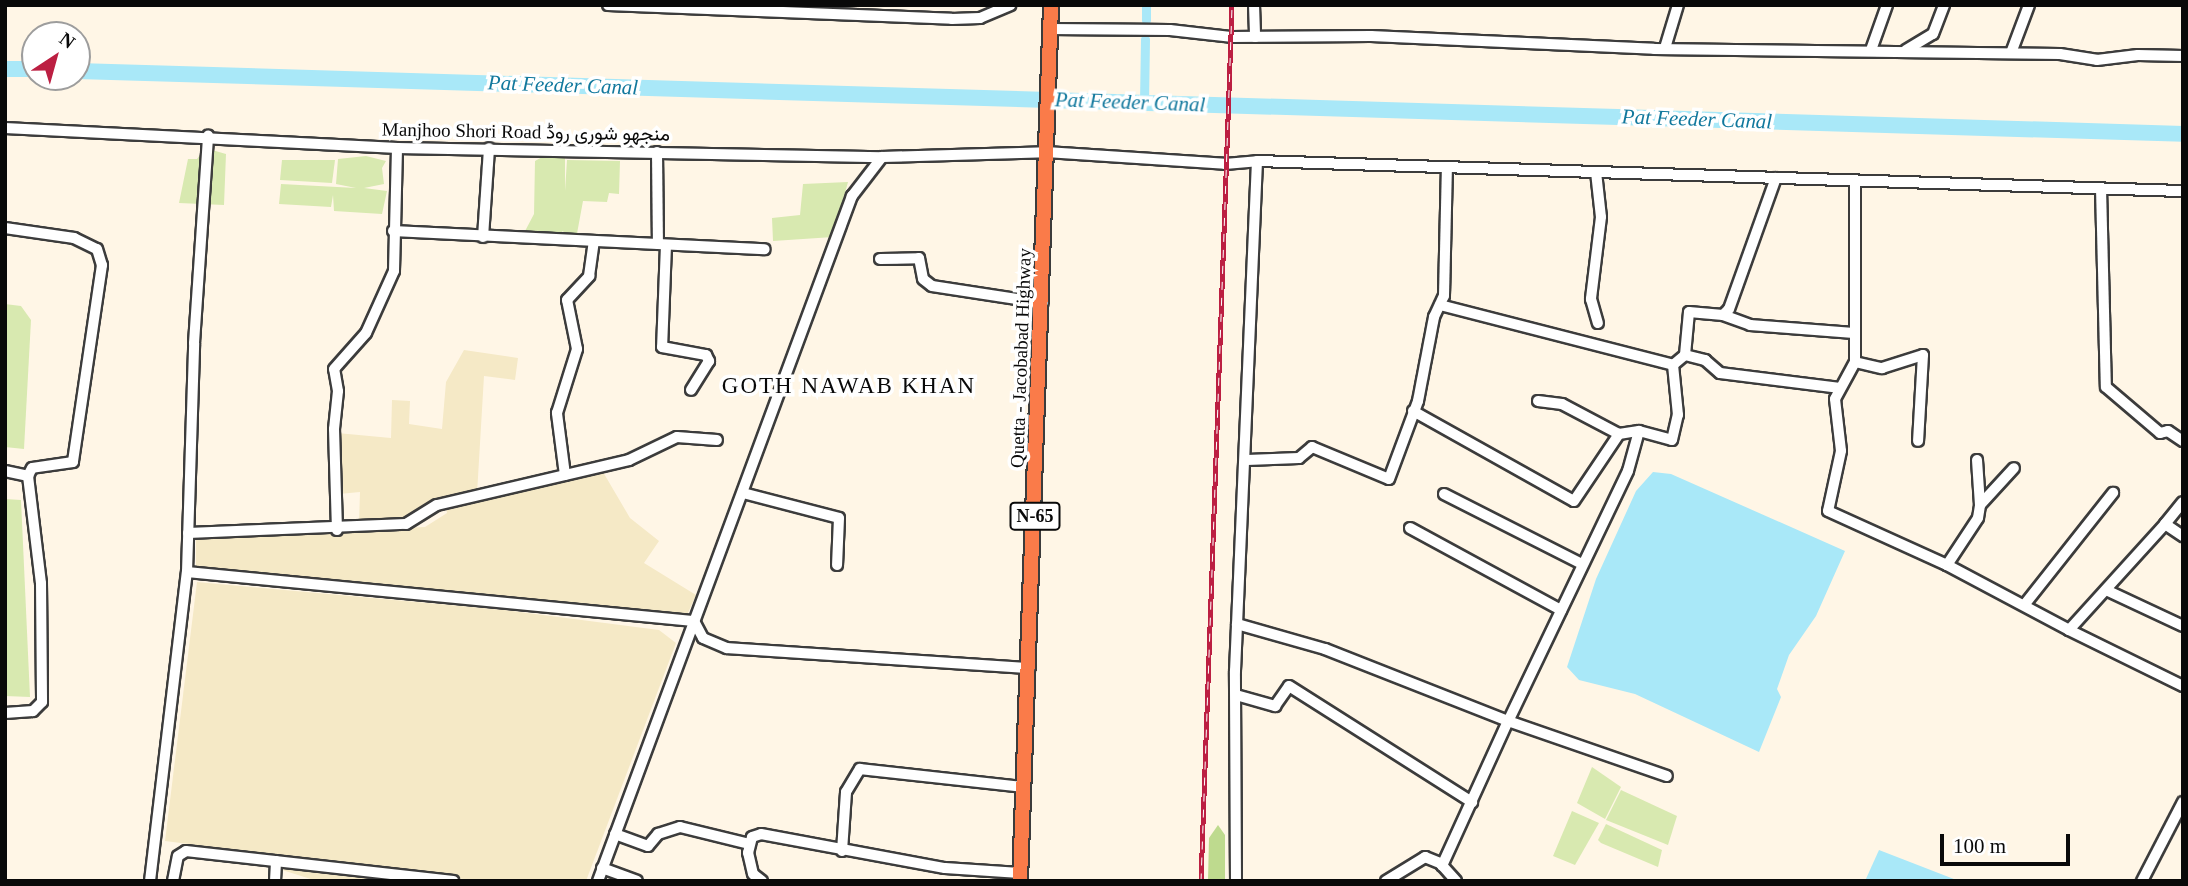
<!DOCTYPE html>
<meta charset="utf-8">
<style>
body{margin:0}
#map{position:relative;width:2188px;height:886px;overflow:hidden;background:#fff6e6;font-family:"Times New Roman",Vazirmatn,serif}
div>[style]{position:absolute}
.farmland>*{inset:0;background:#f5e9c6}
.green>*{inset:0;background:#d8e9b0}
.forest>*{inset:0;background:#beda8e}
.water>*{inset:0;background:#a9e8f8}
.canal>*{height:9px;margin:-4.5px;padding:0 4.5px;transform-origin:4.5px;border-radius:4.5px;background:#a9e8f8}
.river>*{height:16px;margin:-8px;padding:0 8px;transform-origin:8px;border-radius:8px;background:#a9e8f8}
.roads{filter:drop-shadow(2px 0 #3c3c3c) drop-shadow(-2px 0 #3c3c3c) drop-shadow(0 2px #3c3c3c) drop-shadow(0 -2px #3c3c3c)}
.minor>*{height:10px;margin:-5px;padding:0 5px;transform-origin:5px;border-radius:5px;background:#fff}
.highway>*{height:14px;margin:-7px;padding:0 7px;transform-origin:7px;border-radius:7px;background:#fa7b49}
.rail>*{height:5px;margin-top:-2.5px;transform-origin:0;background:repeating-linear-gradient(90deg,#fff 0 8px,#bc1f42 0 16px);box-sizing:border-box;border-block:2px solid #bc1f42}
span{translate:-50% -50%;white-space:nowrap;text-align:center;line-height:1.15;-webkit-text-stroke:7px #fff;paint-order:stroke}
.shield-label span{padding:2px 5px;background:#fff;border:2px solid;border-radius:5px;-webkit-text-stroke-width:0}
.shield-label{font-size:18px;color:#090909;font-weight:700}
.street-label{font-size:19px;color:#090909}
.water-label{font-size:21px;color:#11789d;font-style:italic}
.quarter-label{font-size:23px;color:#090909;letter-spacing:2px}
.frame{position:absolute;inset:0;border:7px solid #090909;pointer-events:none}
.north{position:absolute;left:21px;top:21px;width:70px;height:70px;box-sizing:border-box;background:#fff;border:2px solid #9d9d9d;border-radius:50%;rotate:36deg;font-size:19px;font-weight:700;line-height:28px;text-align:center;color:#090909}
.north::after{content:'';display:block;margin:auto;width:24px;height:32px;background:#bc1f42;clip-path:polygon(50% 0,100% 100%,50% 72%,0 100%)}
.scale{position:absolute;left:1940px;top:834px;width:130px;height:32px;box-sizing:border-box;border:4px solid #090909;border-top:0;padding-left:9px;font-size:21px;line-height:24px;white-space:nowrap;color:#090909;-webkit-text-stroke:5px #fff;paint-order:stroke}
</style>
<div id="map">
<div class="farmland">
<i style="clip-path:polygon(464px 350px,518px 358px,515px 380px,484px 376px,477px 494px,404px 520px,359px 524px,360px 492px,339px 494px,337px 433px,391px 438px,392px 400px,410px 401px,409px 424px,442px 429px,446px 382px)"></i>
<i style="clip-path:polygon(603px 472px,630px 518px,659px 541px,644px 563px,696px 595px,687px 615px,196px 571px,196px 537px,425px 527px,447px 513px,446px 508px)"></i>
<i style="clip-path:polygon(197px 582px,504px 610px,659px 630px,676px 643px,586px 881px,479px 881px,165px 841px)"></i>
<i style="clip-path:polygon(280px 863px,435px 881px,317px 881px,279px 869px)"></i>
</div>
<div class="green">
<i style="clip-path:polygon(205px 148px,226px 154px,224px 205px,179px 203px,188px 159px,197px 159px)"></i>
<i style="clip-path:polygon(366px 156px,386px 161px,382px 168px,384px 184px,364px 188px,387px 191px,382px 214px,334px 211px,333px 195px,331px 207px,279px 204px,281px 184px,356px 188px,336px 184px,338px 159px)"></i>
<i style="clip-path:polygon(544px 156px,565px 158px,565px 191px,567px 160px,620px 161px,619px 194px,609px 193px,607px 202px,583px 201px,576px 239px,567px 238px,563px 231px,556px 236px,524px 233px,534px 214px,535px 161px)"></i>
<i style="clip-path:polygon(282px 160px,335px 160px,332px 183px,280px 180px)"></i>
<i style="clip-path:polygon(848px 182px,833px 237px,773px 241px,772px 218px,800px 215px,803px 184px)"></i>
<i style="clip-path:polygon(5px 304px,21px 306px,31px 320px,24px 449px,5px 447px)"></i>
<i style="clip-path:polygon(5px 499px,21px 500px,30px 697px,5px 696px)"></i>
<i style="clip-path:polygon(1592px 767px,1621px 787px,1605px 819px,1577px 803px)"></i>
<i style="clip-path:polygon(1621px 790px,1677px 816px,1668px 845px,1606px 820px)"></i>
<i style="clip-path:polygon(1572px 811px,1599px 823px,1575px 865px,1553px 856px)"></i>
<i style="clip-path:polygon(1606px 824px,1662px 850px,1658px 867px,1601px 843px,1598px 840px)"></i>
</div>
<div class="forest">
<i style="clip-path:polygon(1218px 825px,1225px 835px,1225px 881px,1208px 881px,1209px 838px)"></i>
</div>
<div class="water">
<i style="clip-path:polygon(1653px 472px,1671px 474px,1845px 551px,1816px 616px,1789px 655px,1777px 689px,1781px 697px,1759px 752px,1635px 694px,1579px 680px,1567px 667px,1596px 579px,1636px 491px)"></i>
<i style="clip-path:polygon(1879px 850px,1959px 881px,1865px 881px)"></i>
</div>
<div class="canal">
<i style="left:1146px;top:20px;width:15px;rotate:-90deg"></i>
<i style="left:1144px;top:103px;width:64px;rotate:-89.1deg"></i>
</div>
<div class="river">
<i style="left:5px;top:69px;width:30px"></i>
<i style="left:77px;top:71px;width:2107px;rotate:1.71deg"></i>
</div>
<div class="roads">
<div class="minor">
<i style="left:608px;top:5px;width:344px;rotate:2.3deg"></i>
<i style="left:952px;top:19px;width:28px;rotate:-2deg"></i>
<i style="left:980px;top:18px;width:33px;rotate:-23deg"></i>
<i style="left:1254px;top:5px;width:32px;rotate:88deg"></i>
<i style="left:1050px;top:29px;width:120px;rotate:0.5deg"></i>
<i style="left:1170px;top:30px;width:61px;rotate:6.5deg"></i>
<i style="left:1231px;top:37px;width:140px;rotate:-0.4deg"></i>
<i style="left:1371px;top:36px;width:283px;rotate:2.6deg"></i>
<i style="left:1654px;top:49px;width:406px;rotate:0.7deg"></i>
<i style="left:2060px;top:54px;width:37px;rotate:9deg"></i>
<i style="left:2097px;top:60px;width:41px;rotate:-7deg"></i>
<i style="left:2138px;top:55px;width:45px;rotate:1.3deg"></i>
<i style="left:1665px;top:48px;width:45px;rotate:-73.2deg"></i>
<i style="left:1871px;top:50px;width:48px;rotate:-70.4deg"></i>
<i style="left:1906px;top:50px;width:31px;rotate:-31deg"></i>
<i style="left:1933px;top:34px;width:31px;rotate:-69deg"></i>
<i style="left:2011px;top:53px;width:51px;rotate:-69.4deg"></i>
<i style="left:5px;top:128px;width:393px;rotate:2.9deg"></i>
<i style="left:397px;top:148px;width:485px;rotate:1.1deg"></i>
<i style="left:882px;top:157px;width:164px;rotate:-1.7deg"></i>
<i style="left:1046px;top:152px;width:179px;rotate:3.8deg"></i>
<i style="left:1225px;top:164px;width:32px;rotate:-5deg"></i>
<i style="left:1257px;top:161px;width:926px;rotate:1.86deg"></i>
<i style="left:657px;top:152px;width:92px;rotate:89.4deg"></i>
<i style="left:1596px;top:172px;width:45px;rotate:83.7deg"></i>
<i style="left:1601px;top:217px;width:83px;rotate:97deg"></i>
<i style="left:1591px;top:299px;width:25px;rotate:74deg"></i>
<i style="left:1855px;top:181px;width:181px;rotate:90deg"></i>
<i style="left:1855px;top:362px;width:28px;rotate:13deg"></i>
<i style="left:1882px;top:368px;width:43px;rotate:-17.6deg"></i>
<i style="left:1923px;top:355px;width:86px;rotate:93.3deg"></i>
<i style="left:2101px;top:188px;width:199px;rotate:88.6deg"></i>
<i style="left:2106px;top:387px;width:71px;rotate:40.4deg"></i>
<i style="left:2160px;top:433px;width:8px;rotate:-14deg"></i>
<i style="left:2168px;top:431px;width:18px;rotate:34deg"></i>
<i style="left:5px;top:228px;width:70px;rotate:8.2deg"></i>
<i style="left:74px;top:238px;width:25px;rotate:26deg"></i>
<i style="left:97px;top:249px;width:17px;rotate:73deg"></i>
<i style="left:102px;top:265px;width:199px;rotate:98.4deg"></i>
<i style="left:73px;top:462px;width:41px;rotate:171.7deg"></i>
<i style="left:32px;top:468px;width:9px;rotate:117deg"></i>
<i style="left:28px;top:476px;width:108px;rotate:83.1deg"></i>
<i style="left:41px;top:583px;width:119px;rotate:89.5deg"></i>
<i style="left:42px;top:702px;width:13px;rotate:135deg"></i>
<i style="left:33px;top:711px;width:28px;rotate:176deg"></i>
<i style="left:393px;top:231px;width:372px;rotate:2.8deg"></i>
<i style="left:483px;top:237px;width:89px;rotate:-86.1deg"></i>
<i style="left:666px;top:245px;width:102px;rotate:92.2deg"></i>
<i style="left:662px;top:347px;width:45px;rotate:10.3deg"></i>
<i style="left:706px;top:355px;width:7px;rotate:63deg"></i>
<i style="left:709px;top:361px;width:34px;rotate:122deg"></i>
<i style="left:880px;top:259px;width:39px;rotate:-1deg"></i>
<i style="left:919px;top:258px;width:21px;rotate:79deg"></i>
<i style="left:923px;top:279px;width:11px;rotate:38deg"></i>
<i style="left:932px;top:286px;width:112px;rotate:8.7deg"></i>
<i style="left:1440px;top:305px;width:241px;rotate:14.4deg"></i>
<i style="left:1723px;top:315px;width:29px;rotate:20deg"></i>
<i style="left:1750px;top:325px;width:104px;rotate:4.4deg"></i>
<i style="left:1685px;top:355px;width:21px;rotate:14deg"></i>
<i style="left:1705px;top:360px;width:20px;rotate:41deg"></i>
<i style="left:1720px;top:373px;width:121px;rotate:7.1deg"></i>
<i style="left:1855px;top:362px;width:42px;rotate:118.4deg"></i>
<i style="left:1835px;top:399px;width:52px;rotate:83.4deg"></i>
<i style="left:1841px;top:451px;width:61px;rotate:102.2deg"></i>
<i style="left:1828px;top:511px;width:131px;rotate:24.4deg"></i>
<i style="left:1947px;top:565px;width:138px;rotate:28deg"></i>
<i style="left:2069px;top:630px;width:143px;rotate:-47.8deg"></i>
<i style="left:2165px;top:524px;width:22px;rotate:34deg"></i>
<i style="left:1673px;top:365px;width:16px;rotate:-40deg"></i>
<i style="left:1685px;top:355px;width:43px;rotate:-84.7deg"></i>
<i style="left:1689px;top:312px;width:34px;rotate:5deg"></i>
<i style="left:1723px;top:315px;width:8px;rotate:-45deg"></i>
<i style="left:1729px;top:309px;width:139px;rotate:-70.3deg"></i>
<i style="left:1538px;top:401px;width:24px;rotate:7deg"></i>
<i style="left:1562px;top:404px;width:64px;rotate:27.8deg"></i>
<i style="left:1413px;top:411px;width:184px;rotate:29.2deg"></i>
<i style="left:1574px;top:501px;width:81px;rotate:-56.1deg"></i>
<i style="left:1619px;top:434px;width:20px;rotate:-9deg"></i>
<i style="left:1639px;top:431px;width:34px;rotate:15deg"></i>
<i style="left:1672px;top:440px;width:26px;rotate:-77deg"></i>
<i style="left:1678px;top:415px;width:50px;rotate:-95.7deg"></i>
<i style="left:1639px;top:431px;width:41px;rotate:105.4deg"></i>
<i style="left:1628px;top:471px;width:277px;rotate:115.6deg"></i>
<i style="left:1508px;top:721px;width:168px;rotate:19.1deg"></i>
<i style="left:1247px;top:460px;width:52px;rotate:-2.2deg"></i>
<i style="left:1299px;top:458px;width:17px;rotate:-40deg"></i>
<i style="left:1312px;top:447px;width:83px;rotate:22.6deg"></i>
<i style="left:1389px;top:479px;width:83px;rotate:-69.6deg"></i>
<i style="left:1418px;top:401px;width:86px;rotate:-79.2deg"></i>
<i style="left:1434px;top:317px;width:23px;rotate:-65deg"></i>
<i style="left:1444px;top:296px;width:129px;rotate:-88.7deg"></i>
<i style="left:1977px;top:460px;width:45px;rotate:86.2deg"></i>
<i style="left:5px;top:471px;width:24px;rotate:12deg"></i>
<i style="left:565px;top:475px;width:63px;rotate:-97.4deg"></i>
<i style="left:557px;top:413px;width:67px;rotate:-72.6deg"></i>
<i style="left:577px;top:349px;width:50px;rotate:-101.5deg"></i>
<i style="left:567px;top:300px;width:33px;rotate:-47deg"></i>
<i style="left:589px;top:276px;width:34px;rotate:-82deg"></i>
<i style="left:743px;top:493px;width:99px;rotate:14.6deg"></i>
<i style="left:839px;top:518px;width:47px;rotate:92.4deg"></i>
<i style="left:1444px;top:494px;width:155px;rotate:26.9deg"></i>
<i style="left:2165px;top:524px;width:28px;rotate:-51deg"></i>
<i style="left:1410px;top:528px;width:172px;rotate:28.5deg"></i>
<i style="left:337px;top:530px;width:101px;rotate:-91.7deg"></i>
<i style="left:334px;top:429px;width:38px;rotate:-84deg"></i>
<i style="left:338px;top:391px;width:22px;rotate:-100deg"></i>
<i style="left:334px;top:369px;width:48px;rotate:-48.4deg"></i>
<i style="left:366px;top:333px;width:68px;rotate:-65.7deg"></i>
<i style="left:394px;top:271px;width:123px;rotate:-88.6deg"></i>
<i style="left:188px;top:533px;width:218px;rotate:-2.4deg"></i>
<i style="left:406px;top:524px;width:36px;rotate:-32deg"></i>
<i style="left:437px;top:505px;width:197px;rotate:-13.2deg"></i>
<i style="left:629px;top:460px;width:53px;rotate:-25.6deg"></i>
<i style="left:677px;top:437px;width:40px;rotate:4.3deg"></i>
<i style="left:1947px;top:565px;width:56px;rotate:-56.6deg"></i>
<i style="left:1978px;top:518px;width:13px;rotate:-81deg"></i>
<i style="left:1980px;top:505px;width:50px;rotate:-47.4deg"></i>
<i style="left:187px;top:572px;width:509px;rotate:5.52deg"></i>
<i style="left:694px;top:621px;width:19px;rotate:62deg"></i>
<i style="left:703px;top:638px;width:26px;rotate:23deg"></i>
<i style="left:727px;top:648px;width:303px;rotate:3.8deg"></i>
<i style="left:2106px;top:590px;width:85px;rotate:25.1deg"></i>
<i style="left:2025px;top:604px;width:142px;rotate:-51.6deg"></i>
<i style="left:1237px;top:624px;width:91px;rotate:15.9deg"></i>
<i style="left:1325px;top:649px;width:197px;rotate:21.5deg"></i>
<i style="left:1508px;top:721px;width:159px;rotate:114.5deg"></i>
<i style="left:2069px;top:630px;width:127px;rotate:26.2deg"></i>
<i style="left:1236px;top:695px;width:41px;rotate:15.8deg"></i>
<i style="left:1275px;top:706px;width:24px;rotate:-55deg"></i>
<i style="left:1289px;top:686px;width:217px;rotate:32.4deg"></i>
<i style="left:615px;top:834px;width:35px;rotate:20deg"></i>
<i style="left:648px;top:846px;width:16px;rotate:-50deg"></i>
<i style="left:658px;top:834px;width:23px;rotate:-18deg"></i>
<i style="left:680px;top:827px;width:71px;rotate:13.8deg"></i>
<i style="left:842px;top:851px;width:59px;rotate:-86.1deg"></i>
<i style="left:846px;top:792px;width:27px;rotate:-59deg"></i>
<i style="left:860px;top:769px;width:165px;rotate:6.3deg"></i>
<i style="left:602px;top:868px;width:37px;rotate:20deg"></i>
<i style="left:150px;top:881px;width:311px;rotate:-83.2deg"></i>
<i style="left:187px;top:572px;width:229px;rotate:-88.2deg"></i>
<i style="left:194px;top:343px;width:208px;rotate:-86.1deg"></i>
<i style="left:173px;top:881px;width:25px;rotate:-79deg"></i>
<i style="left:178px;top:856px;width:9px;rotate:-32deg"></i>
<i style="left:186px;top:851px;width:269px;rotate:6.4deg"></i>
<i style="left:275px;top:881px;width:20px;rotate:-87deg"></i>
<i style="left:598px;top:881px;width:731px;rotate:-69.66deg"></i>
<i style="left:852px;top:196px;width:49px;rotate:-52.4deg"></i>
<i style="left:762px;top:881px;width:11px;rotate:-142deg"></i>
<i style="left:753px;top:874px;width:22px;rotate:-103deg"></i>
<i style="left:748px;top:853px;width:16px;rotate:-76deg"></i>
<i style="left:752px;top:837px;width:9px;rotate:-18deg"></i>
<i style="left:761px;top:834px;width:187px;rotate:10.5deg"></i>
<i style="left:945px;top:868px;width:75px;rotate:3.8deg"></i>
<i style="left:1236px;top:881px;width:210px;rotate:-90.3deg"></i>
<i style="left:1235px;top:671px;width:510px;rotate:-87.53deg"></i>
<i style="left:1386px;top:881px;width:46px;rotate:-31.6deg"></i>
<i style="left:1425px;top:857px;width:16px;rotate:22deg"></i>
<i style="left:1440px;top:863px;width:24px;rotate:48deg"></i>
<i style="left:2142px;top:881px;width:89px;rotate:-62.6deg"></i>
</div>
<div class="highway">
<i style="left:1020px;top:881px;width:877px;rotate:-87.97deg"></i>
</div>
</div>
<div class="rail">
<i style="left:1201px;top:881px;width:877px;rotate:-87.97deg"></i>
</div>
<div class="shield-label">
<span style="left:1035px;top:516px">N-65</span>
</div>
<div class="street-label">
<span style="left:526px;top:132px;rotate:1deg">Manjhoo Shori Road منجھو شوری روڈ</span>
<span style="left:1021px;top:358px;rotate:-88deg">Quetta - Jacobabad Highway</span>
</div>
<div class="water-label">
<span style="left:563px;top:85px;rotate:2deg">Pat Feeder Canal</span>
<span style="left:1130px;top:102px;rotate:2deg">Pat Feeder Canal</span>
<span style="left:1697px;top:119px;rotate:2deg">Pat Feeder Canal</span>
</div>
<div class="quarter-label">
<span style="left:849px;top:386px">GOTH NAWAB KHAN</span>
</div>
<div class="frame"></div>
<div class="north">N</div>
<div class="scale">100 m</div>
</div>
